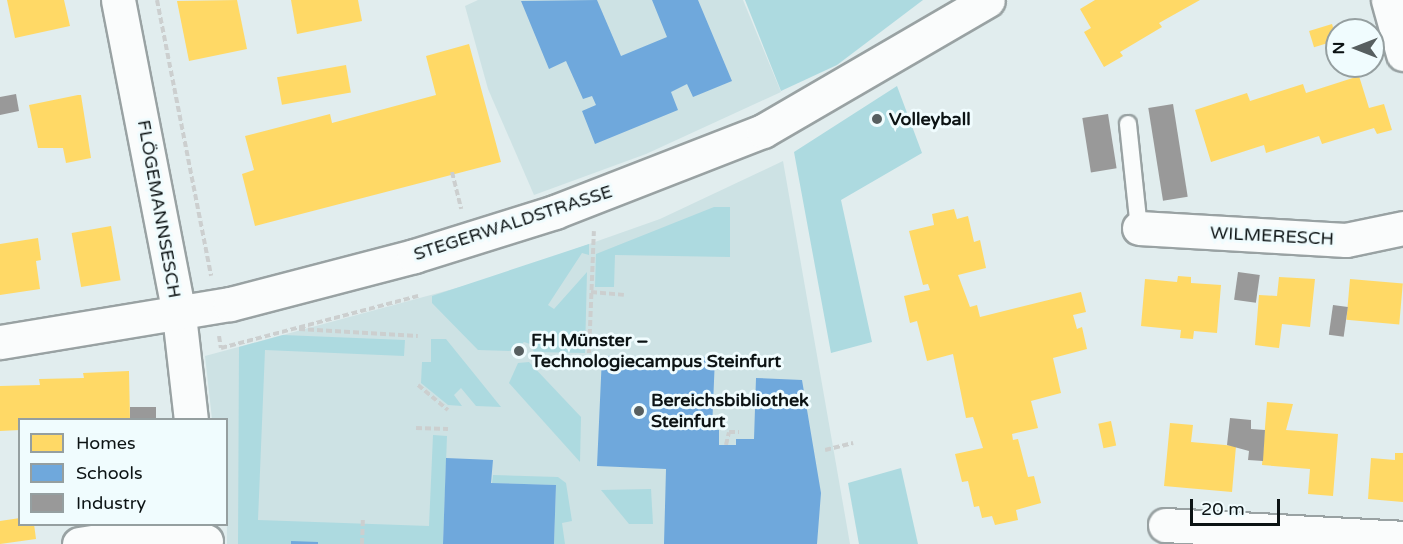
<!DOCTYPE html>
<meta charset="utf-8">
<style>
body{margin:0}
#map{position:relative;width:1403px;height:544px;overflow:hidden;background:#e1edee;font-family:"Varela Round",sans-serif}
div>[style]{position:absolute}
.built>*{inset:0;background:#cde2e4}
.green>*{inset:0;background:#addae0}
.homes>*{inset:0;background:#ffd966;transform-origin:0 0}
.schools>*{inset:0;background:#6fa8dc}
.industry>*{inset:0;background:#999;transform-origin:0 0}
.path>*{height:4px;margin-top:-2px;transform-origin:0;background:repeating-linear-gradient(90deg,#cccfcf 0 6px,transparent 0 9px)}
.roads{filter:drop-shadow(2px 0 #99a2a3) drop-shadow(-2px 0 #99a2a3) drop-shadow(0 2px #99a2a3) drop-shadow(0 -2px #99a2a3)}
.lane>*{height:16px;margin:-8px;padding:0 8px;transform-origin:8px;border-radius:8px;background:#fafcfc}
.street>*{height:33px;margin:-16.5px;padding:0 16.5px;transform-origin:16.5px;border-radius:16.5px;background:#fafcfc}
.dots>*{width:16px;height:16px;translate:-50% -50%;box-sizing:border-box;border:3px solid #f0fcfe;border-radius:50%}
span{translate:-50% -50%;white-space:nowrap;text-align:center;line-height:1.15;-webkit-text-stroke:6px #f0fcfe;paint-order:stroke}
.poi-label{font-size:18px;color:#0c1314;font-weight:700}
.left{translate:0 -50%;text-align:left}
.street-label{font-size:18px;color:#0c1314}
.legend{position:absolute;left:18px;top:418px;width:210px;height:108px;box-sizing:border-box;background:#f0fcfe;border:2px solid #959fa0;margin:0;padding:8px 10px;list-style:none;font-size:18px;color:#0c1314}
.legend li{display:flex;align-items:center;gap:12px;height:30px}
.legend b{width:30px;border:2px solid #959fa0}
.north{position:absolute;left:1325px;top:18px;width:60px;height:60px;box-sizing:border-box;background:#f0fcfe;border:2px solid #959fa0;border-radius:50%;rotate:270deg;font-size:16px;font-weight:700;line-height:24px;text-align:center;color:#0c1314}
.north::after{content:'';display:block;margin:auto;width:21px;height:27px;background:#575f60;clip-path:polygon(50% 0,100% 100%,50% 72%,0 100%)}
.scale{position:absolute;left:1190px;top:499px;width:90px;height:27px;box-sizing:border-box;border:3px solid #0c1314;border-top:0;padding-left:8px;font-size:18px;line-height:21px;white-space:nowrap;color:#0c1314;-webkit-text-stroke:4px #f0fcfe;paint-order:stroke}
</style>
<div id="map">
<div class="built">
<i style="clip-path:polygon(478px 0,743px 0,781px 92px,646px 154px,534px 195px,488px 89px,465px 6px)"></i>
<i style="clip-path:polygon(783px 161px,850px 544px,227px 544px,226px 420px,212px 419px,205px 356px,490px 279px,660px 219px)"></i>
</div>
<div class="green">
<i style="clip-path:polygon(745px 0,923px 0,837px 65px,781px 91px)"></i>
<i style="clip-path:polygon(897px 86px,922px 153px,841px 200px,872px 342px,831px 353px,794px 152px)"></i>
<i style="clip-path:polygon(714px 207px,730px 207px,730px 257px,615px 255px,614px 287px,595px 287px,596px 254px)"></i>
<i style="clip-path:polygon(589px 244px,589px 255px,582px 253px,548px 305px,554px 309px,587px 272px,585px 353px,534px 352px,530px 344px,524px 342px,514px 351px,478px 350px,432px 303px,432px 296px)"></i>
<i style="clip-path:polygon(283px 335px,405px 340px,404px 356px,265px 350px,258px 520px,429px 526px,433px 435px,447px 436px,443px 544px,238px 544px,239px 347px)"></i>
<i style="clip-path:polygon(431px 339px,446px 339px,501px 407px,476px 406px,461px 388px,454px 395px,462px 406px,448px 405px,421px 383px,422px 362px,431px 362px)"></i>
<i style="clip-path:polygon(529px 362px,581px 417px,580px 462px,509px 383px,518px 363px)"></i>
<i style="clip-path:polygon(901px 468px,918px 544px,859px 544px,848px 483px)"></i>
<i style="clip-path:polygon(493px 475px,558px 477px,566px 483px,572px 521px,562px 523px,565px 544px,554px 544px,556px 485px,492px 483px)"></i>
<i style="clip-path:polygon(651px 489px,653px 524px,629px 524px,601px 490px)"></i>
</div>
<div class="homes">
<i style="clip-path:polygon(7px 0,64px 0,70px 26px,15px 38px)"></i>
<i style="clip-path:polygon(237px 0,247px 49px,189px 61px,177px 1px)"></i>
<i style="clip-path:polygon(291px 0,358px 0,362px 21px,297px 34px)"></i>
<i style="clip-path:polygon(1095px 0,1200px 0,1159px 23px,1162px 27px,1120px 52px,1123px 56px,1104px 67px,1084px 32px,1091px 28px,1080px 9px)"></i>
<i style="left:1332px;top:24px;width:17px;height:24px;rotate:73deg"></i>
<i style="clip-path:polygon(469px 44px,501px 162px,255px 226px,242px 174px,254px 170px,245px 136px,330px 114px,332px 123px,436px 95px,426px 56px)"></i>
<i style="left:346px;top:65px;width:28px;height:70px;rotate:80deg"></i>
<i style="clip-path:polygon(1359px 76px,1369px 108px,1384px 104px,1392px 130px,1377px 134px,1374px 128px,1322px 144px,1319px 136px,1266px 153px,1264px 145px,1211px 162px,1195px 110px,1247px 93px,1250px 101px,1303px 84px,1306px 93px)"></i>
<i style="clip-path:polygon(78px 95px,81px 95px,91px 158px,66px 163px,63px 148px,38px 148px,29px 105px)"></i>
<i style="clip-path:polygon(954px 209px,957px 219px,968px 216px,974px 242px,980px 240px,986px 268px,958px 275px,970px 307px,977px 305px,980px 317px,1081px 292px,1086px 312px,1073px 315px,1077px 329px,1082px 327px,1087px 349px,1053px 358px,1061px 393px,1031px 401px,1038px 428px,1012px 434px,1013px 440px,1018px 439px,1028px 477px,1034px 476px,1041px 503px,1016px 510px,1018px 520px,995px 525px,992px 516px,982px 518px,979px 506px,974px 507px,968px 481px,962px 482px,955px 454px,983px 448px,973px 417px,966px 418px,953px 354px,927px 361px,917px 321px,910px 323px,904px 296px,930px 290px,928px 284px,923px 285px,909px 231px,934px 225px,932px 214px)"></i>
<i style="left:111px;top:226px;width:55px;height:40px;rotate:80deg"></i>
<i style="clip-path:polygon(38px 238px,41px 260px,36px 261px,40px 289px,0 295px,0 244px)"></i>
<i style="clip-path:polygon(1178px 276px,1191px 277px,1191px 283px,1221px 285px,1217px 333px,1194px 331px,1193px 339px,1180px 338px,1181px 330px,1141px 326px,1145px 279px,1177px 282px)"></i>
<i style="clip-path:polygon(1279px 277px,1315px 279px,1310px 327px,1282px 324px,1279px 348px,1255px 345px,1259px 295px,1277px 296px)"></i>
<i style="left:1350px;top:279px;width:53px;height:41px;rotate:5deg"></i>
<i style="clip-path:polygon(129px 371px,130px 420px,20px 420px,20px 430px,0 431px,0 386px,40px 385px,39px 379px,84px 378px,83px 373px)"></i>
<i style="clip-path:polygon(1267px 402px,1293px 404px,1286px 430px,1338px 434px,1333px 496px,1308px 494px,1310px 469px,1262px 465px)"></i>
<i style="left:1111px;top:421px;width:25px;height:13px;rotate:78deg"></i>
<i style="clip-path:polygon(1170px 423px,1193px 425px,1191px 442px,1236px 446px,1232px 492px,1164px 486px)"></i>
<i style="clip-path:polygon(1395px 453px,1403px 453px,1403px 502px,1368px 499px,1371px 458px,1395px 460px)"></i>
<i style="clip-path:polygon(20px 518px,20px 524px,34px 524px,36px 539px,0 544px,0 521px)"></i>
</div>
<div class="schools">
<i style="clip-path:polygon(597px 0,621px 56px,667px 37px,652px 0,698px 0,732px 81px,693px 97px,687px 84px,671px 92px,678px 110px,595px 144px,582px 111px,596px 105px,592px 96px,583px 99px,566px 61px,549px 69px,521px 1px)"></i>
<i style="clip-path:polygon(602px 356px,715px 357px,712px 430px,719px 430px,719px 445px,736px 445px,736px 439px,754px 439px,756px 378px,802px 380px,821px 493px,817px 544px,664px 544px,666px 469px,597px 466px)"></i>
<i style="clip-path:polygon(446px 458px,493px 460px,491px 483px,556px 485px,554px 544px,443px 544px)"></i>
<i style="clip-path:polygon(291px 541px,318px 542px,318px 544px,291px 544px)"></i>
</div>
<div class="industry">
<i style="clip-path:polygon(16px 94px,19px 111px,0 115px,0 97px)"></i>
<i style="left:1173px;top:104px;width:94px;height:25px;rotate:81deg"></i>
<i style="left:1108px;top:114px;width:55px;height:26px;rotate:81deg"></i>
<i style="left:1238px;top:272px;width:22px;height:28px;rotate:8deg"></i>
<i style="left:1333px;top:305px;width:15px;height:30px;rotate:8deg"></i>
<i style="left:156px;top:407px;width:13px;height:26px;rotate:90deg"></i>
<i style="clip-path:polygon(1230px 418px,1251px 420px,1251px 429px,1265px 430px,1263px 461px,1248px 460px,1249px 451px,1227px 445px)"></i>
</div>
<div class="path">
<i style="left:157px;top:0;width:281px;rotate:78.9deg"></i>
<i style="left:452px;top:172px;width:38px;rotate:76deg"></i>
<i style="left:591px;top:292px;width:33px;rotate:5deg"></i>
<i style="left:299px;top:329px;width:119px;rotate:3.4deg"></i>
<i style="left:219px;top:336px;width:12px;rotate:81deg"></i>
<i style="left:221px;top:348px;width:204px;rotate:-14.8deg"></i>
<i style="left:589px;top:353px;width:122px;rotate:-87.7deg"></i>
<i style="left:418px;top:385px;width:39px;rotate:40deg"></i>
<i style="left:416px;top:428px;width:32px;rotate:2deg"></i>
<i style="left:726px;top:445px;width:13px;rotate:-77deg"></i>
<i style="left:729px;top:432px;width:10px"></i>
<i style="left:825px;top:450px;width:29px;rotate:-14deg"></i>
<i style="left:362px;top:544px;width:24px;rotate:-88deg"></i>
</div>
<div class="roads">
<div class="lane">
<i style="left:1128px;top:124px;width:105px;rotate:84deg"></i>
</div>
<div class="street">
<i style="left:118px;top:0;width:321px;rotate:79deg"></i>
<i style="left:179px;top:315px;width:106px;rotate:83.5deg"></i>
<i style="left:1388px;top:0;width:56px;rotate:74.5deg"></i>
<i style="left:1139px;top:228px;width:207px;rotate:3.3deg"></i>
<i style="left:1346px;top:240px;width:58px;rotate:-11.9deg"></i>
<i style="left:0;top:342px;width:233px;rotate:-9.4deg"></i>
<i style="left:230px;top:304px;width:190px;rotate:-14.6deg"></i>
<i style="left:414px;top:256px;width:148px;rotate:-17.3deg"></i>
<i style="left:555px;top:212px;width:223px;rotate:-21.3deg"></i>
<i style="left:763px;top:131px;width:260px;rotate:-30.2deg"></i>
<i style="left:1165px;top:525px;width:238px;rotate:3.1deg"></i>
<i style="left:79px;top:544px;width:24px;rotate:-9deg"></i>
<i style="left:103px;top:540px;width:103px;rotate:0.6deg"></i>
</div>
</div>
<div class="dots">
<i style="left:877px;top:119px;background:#575f60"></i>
<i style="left:519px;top:351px;background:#575f60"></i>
<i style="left:639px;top:411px;background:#575f60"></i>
</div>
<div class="poi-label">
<span class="left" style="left:889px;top:119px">Volleyball</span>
<span class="left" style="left:531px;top:351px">FH Münster –<br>Technologiecampus Steinfurt</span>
<span class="left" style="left:651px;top:411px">Bereichsbibliothek<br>Steinfurt</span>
</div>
<div class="street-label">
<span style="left:159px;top:209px;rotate:80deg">FLÖGEMANNSESCH</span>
<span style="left:513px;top:223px;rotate:-18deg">STEGERWALDSTRASSE</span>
<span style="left:1272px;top:236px;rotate:3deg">WILMERESCH</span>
</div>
<ul class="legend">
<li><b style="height:16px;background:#ffd966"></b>Homes</li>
<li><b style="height:16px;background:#6fa8dc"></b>Schools</li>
<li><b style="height:16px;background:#999"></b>Industry</li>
</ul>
<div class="north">N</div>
<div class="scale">20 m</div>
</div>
